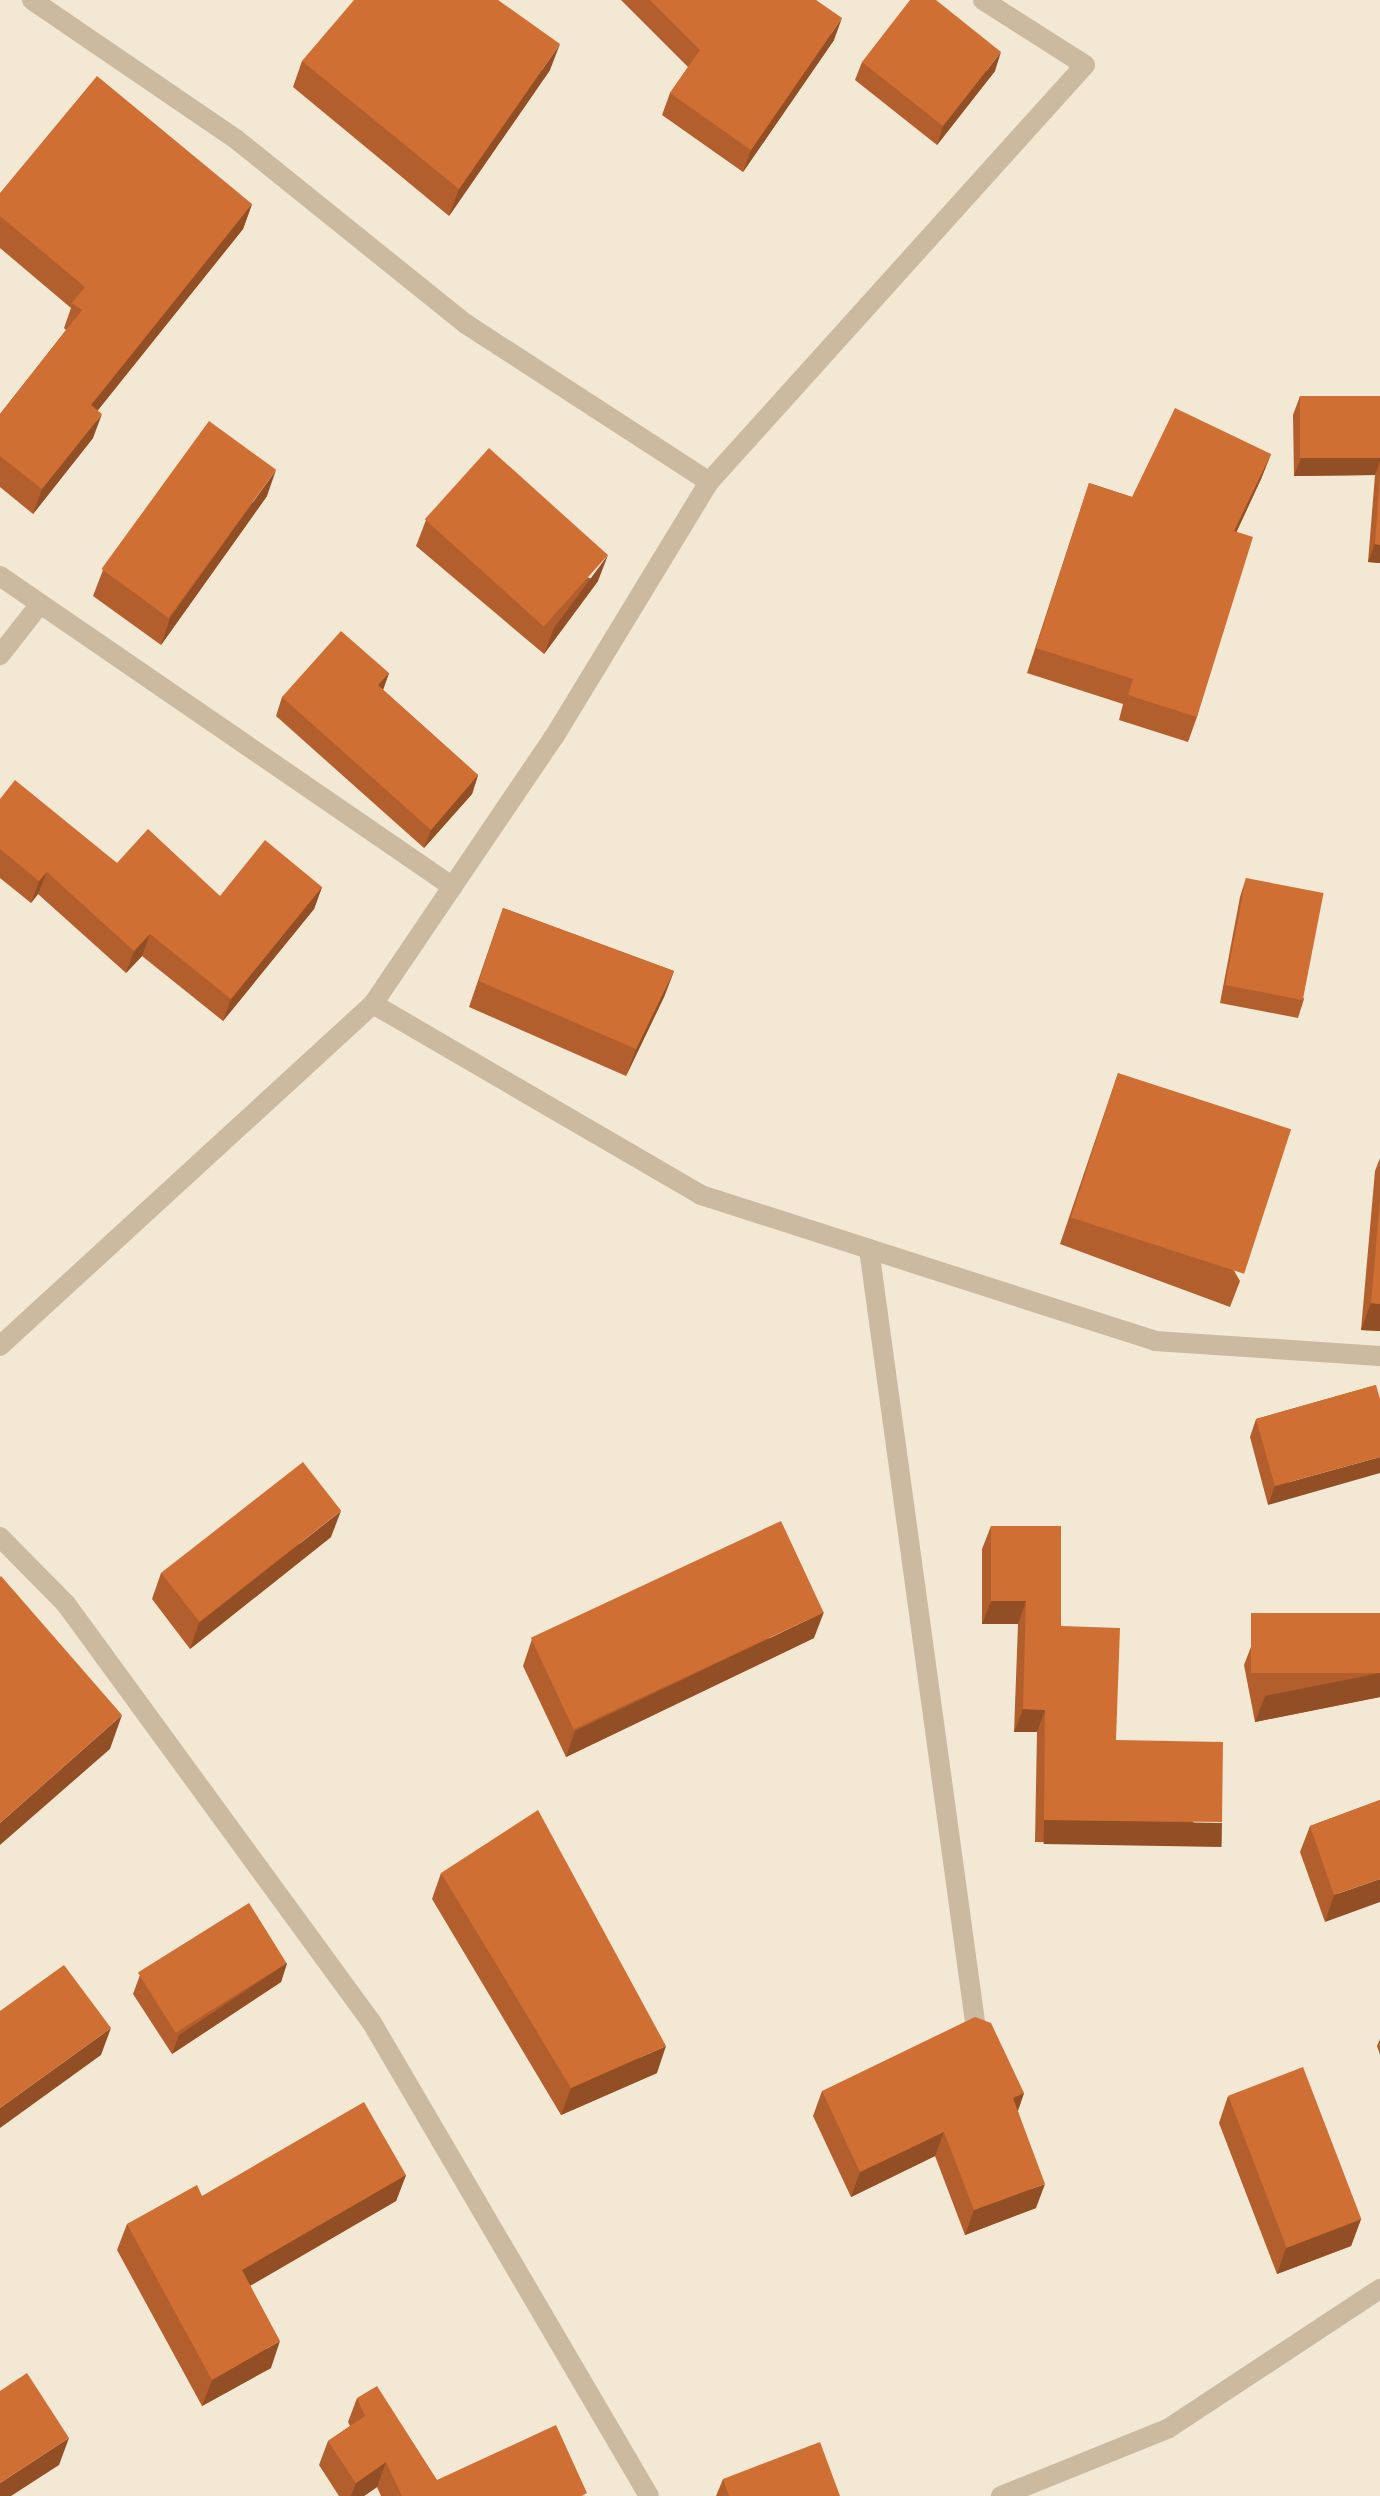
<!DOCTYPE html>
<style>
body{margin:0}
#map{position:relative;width:1380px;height:2496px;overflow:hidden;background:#f2e8d4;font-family:Karla,sans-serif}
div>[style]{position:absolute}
.street>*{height:20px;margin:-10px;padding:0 10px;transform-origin:10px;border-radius:10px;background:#cbb9a0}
.wall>*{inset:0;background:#b35f2d}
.shaded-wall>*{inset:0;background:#924e24;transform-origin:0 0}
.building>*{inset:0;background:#d06f34;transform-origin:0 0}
span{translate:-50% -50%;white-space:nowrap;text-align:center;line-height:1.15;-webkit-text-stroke:6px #faf2e0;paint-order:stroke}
</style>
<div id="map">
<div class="street">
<i style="left:32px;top:0;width:248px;rotate:34.3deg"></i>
<i style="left:237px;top:140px;width:294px;rotate:38.8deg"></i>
<i style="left:466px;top:324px;width:290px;rotate:33deg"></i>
<i style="left:0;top:576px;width:549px;rotate:34.47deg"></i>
<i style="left:0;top:655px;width:65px;rotate:-51.9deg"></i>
<i style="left:373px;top:1004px;width:380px;rotate:30.2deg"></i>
<i style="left:701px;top:1195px;width:477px;rotate:17.8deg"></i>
<i style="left:1155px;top:1341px;width:225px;rotate:3.8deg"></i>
<i style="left:869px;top:1249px;width:794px;rotate:82.19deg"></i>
<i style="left:0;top:1346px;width:506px;rotate:-42.52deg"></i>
<i style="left:373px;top:1004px;width:323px;rotate:-55.9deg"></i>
<i style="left:554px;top:737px;width:298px;rotate:-58.7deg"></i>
<i style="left:709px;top:482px;width:561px;rotate:-47.96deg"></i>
<i style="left:1085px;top:65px;width:121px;rotate:-147.5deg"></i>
<i style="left:0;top:1537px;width:94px;rotate:45.4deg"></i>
<i style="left:66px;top:1604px;width:519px;rotate:53.86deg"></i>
<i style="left:372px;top:2023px;width:548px;rotate:59.65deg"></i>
<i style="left:1001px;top:2496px;width:181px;rotate:-22deg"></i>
<i style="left:1169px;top:2428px;width:253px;rotate:-33.4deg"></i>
</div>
<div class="wall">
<i style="clip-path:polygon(621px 0,816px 0,834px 40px,743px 172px,662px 115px,670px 93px,688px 67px)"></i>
<i style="clip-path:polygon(302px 61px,550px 70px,449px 216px,293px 87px)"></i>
<i style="clip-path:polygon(862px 62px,995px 71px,937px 145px,855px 80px)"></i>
<i style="clip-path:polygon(0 193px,252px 204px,243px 229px,98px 410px,93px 438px,33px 514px,0 487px,0 414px,66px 330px,64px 328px,71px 308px,0 248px)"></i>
<i style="clip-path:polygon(1300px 396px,1380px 396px,1380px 563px,1368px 562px,1375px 475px,1294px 476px,1293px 415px)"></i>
<i style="clip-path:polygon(1271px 454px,1261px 479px,1237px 531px,1197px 717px,1188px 742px,1119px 720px,1123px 704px,1027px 673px,1089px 483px,1132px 497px)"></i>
<i style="clip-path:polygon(267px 496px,161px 645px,93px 596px,103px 570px)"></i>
<i style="clip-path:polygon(426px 520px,598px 581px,544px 654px,416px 546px)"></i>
<i style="clip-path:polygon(389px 673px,383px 690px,478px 775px,472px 794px,424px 848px,276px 716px,282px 697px)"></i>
<i style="clip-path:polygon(0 799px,117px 863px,220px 896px,322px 887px,314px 909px,223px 1021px,142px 956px,126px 973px,38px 894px,31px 903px,0 878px)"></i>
<i style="clip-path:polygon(1246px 878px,1304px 999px,1298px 1018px,1220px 1003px,1240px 897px)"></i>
<i style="clip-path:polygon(503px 908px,674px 971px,664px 997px,626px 1076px,469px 1007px)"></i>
<i style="clip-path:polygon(1118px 1073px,1240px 1281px,1230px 1307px,1060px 1244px)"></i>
<i style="clip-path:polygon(1380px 1158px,1380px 1331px,1361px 1330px,1375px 1171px)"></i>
<i style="clip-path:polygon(1376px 1385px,1268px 1505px,1250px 1437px,1256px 1419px)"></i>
<i style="clip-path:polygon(991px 1526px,1061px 1626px,1116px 1740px,1214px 1844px,1035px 1842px,1037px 1732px,1014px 1732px,1018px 1624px,982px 1624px,982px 1549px)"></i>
<i style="clip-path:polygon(331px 1537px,190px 1649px,152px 1599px,161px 1573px)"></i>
<i style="clip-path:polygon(1380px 1613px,1380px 1697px,1255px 1722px,1244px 1665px,1254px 1639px)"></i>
<i style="clip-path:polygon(814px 1638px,566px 1757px,523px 1666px,532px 1639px)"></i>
<i style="clip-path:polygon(1380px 1800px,1325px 1922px,1300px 1852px,1310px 1826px)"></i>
<i style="clip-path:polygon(441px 1873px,657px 2073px,561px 2115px,432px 1899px)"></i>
<i style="clip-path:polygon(287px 1963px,281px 1982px,172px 2054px,133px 1994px,140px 1975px)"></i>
<i style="clip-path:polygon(1380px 2039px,1380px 2055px,1377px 2046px)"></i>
<i style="clip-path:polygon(822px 2091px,1024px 2093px,1018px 2111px,1036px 2208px,965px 2235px,935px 2156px,851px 2197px,813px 2116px)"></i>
<i style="clip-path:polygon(1228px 2096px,1361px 2219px,1351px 2246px,1277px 2274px,1219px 2123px)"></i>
<i style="clip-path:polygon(406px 2175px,396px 2201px,250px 2286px,271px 2368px,202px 2406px,117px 2250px,127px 2224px,202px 2196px)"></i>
<i style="clip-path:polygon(357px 2398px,437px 2480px,586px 2496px,381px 2496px,377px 2487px,364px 2496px,339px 2496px,319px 2465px,328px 2441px,350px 2426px,348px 2422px)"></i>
<i style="clip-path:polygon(723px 2479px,840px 2496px,716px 2496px)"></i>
</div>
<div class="shaded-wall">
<i style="clip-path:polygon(842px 18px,834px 40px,743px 172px,751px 150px)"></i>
<i style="clip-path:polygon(560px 44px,550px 70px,449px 216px,459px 189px)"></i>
<i style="clip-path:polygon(1001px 52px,995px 71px,937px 145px,943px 126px)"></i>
<i style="clip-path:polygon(252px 204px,243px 229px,82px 430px,91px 405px)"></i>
<i style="clip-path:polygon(102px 414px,93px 438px,33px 514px,42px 489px)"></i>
<i style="clip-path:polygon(1271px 454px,1261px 479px,1225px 556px,1234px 531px)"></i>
<i style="clip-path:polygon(1380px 457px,1380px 461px,1375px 475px,1294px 476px,1301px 458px)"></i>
<i style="clip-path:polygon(276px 470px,267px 496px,161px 645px,170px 618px)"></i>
<i style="clip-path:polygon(1375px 544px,1380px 545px,1380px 563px,1368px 562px)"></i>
<i style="clip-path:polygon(608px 555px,598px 581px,544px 654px,554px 628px)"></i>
<i style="clip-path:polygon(389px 673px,382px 692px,378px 685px)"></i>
<i style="clip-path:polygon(478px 775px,472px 794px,424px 848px,431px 830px)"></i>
<i style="clip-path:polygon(47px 872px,38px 894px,31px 903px,39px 881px)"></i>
<i style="clip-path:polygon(322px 887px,314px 909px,223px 1021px,231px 999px)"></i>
<i style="clip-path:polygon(150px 934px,142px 956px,126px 973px,134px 951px)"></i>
<i style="clip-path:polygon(674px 971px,664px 997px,626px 1076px,636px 1049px)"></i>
<i style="clip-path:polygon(1371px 1303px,1380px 1304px,1380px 1331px,1361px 1330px)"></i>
<i style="clip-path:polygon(1380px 1457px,1380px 1473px,1268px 1505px,1275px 1486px)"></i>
<i style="clip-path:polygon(341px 1511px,331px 1537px,190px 1649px,199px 1623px)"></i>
<i style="clip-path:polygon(991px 1601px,1026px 1601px,1018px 1624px,982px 1624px)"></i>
<i style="clip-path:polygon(824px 1612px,814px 1638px,566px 1757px,575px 1731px)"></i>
<i style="clip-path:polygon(1380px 1673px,1380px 1697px,1255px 1722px,1265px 1696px)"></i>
<i style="clip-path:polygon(1023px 1709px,1045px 1710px,1037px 1732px,1014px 1732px)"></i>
<i style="clip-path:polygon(122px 1715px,110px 1749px,0 1845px,0 1823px)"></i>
<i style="left:1044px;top:1820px;width:178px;height:24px;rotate:1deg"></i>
<i style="clip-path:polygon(1380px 1879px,1380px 1902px,1325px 1922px,1334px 1895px)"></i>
<i style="clip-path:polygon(287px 1963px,281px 1982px,172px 2054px,179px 2035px)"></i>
<i style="clip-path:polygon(111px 2028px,101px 2055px,0 2128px,0 2108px)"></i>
<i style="clip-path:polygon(666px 2046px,657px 2073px,561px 2115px,571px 2088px)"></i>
<i style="clip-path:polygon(1024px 2093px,1015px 2118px,1013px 2098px)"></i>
<i style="clip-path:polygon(944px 2132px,935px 2156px,851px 2197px,860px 2172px)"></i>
<i style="clip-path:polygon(406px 2175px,396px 2201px,232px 2296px,242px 2270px)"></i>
<i style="clip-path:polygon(1045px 2184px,1036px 2208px,965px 2235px,974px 2210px)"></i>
<i style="clip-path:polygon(1361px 2219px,1351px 2246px,1277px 2274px,1286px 2248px)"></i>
<i style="clip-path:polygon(280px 2341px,271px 2368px,202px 2406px,212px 2380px)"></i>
<i style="clip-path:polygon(69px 2438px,59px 2465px,11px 2496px,0 2496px,0 2483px)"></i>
<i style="clip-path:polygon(386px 2462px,377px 2487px,364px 2496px,351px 2496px,356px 2483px)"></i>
</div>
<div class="building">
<i style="clip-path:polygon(354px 0,498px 0,560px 44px,459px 189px,302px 61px)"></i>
<i style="clip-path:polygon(650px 0,816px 0,842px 18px,751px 150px,670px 93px,700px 50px)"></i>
<i style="clip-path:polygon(910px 0,936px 0,1001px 52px,943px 126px,862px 62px)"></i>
<i style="clip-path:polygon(97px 76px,252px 204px,91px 405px,102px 414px,42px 489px,0 456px,0 414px,82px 310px,72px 303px,85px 287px,0 216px,0 193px)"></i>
<i style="left:1300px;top:396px;width:80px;height:62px"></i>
<i style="clip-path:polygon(1175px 408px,1271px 454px,1234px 531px,1253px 537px,1197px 717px,1128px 695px,1133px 679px,1036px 648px,1089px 483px,1132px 497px)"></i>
<i style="left:209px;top:421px;width:83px;height:183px;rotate:36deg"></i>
<i style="left:489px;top:448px;width:160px;height:96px;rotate:42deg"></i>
<i style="clip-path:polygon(1380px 474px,1380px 545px,1375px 544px)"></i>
<i style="clip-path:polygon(341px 631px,389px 673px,378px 685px,478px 775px,431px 830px,282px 697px)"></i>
<i style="clip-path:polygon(15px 780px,117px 863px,148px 829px,220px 896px,265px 840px,322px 887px,231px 999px,150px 934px,134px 951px,47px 872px,39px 881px,0 849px,0 799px)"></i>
<i style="left:1246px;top:878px;width:79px;height:109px;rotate:11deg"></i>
<i style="clip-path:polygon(503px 908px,674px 971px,636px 1049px,479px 981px)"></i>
<i style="left:1118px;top:1073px;width:182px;height:152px;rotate:18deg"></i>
<i style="clip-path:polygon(1380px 1200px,1380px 1304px,1371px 1303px)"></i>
<i style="clip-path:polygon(1376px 1385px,1380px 1399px,1380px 1457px,1275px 1486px,1256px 1419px)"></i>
<i style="left:303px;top:1462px;width:62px;height:180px;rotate:52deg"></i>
<i style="left:781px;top:1521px;width:101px;height:276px;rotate:65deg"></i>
<i style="clip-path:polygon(991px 1526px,1061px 1526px,1061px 1626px,1120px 1628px,1116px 1740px,1223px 1742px,1222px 1822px,1044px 1820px,1045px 1710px,1023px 1709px,1026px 1601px,991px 1601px)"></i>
<i style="clip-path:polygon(1px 1576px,122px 1715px,0 1823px,0 1577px)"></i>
<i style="left:1380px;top:1613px;width:60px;height:129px;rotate:90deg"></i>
<i style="clip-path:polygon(1380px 1800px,1380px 1879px,1334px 1895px,1310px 1826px)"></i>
<i style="clip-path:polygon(538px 1810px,666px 2046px,571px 2088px,441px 1873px)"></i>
<i style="left:249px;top:1903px;width:71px;height:131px;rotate:58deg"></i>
<i style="clip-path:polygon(64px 1965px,111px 2028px,0 2108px,0 2011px)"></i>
<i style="clip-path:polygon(975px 2017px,991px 2023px,1024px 2093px,1013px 2098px,1045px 2184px,974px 2210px,944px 2132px,860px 2172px,822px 2091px)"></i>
<i style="left:1303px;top:2067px;width:163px;height:80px;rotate:69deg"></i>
<i style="clip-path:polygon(364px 2102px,406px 2175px,242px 2270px,280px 2341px,212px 2380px,127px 2224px,197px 2185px,202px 2196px)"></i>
<i style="clip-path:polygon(27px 2373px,69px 2438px,0 2483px,0 2391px)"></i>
<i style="clip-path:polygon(377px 2386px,437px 2480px,556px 2425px,587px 2493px,581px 2496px,402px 2496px,386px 2462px,356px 2483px,328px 2441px,365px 2416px,357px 2398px)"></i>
<i style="clip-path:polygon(820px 2442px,840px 2496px,729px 2496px,723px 2479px)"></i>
</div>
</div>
